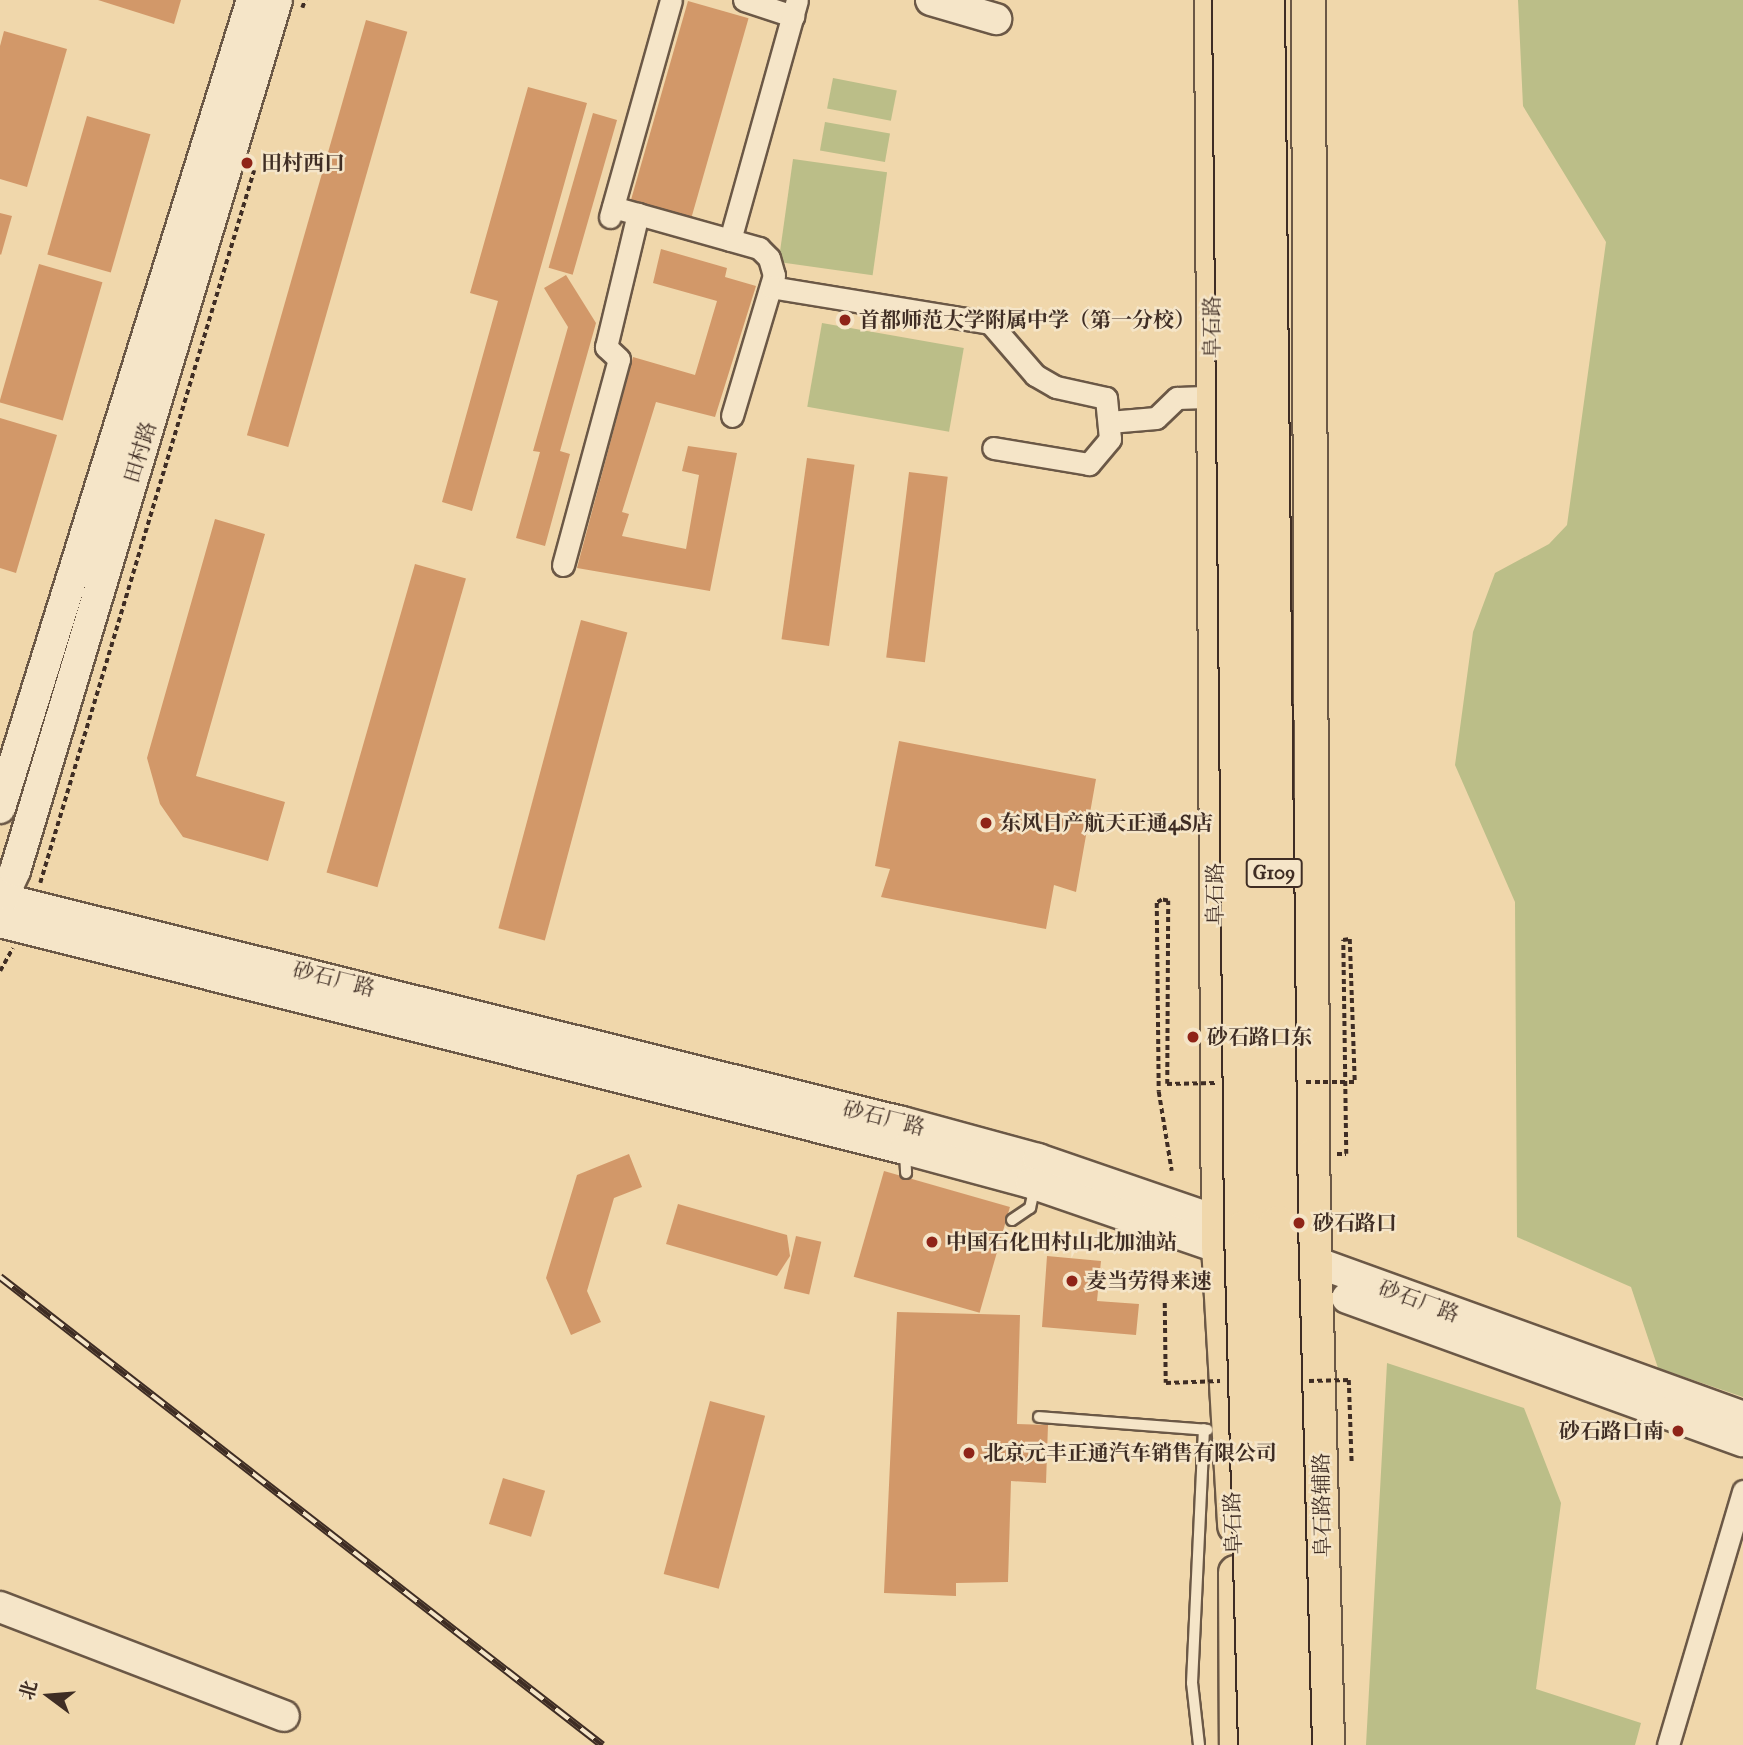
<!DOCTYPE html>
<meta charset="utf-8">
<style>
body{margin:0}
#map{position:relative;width:1743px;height:1745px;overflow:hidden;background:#f0d7ab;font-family:"IM FELL Great Primer","Noto Serif SC",serif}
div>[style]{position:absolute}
.green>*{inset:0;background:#bbbe88;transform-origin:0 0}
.building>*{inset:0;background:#d29869;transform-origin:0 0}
.path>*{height:3.5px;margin-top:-1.75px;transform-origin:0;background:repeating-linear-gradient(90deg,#3f2d24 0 5px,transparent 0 8.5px)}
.roads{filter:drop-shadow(2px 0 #6b5846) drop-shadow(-2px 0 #6b5846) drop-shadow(0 2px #6b5846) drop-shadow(0 -2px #6b5846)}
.lane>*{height:10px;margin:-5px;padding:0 5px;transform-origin:5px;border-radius:5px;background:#f5e5c8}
.street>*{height:21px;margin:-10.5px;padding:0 10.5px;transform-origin:10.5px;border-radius:10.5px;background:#f5e5c8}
.secondary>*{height:30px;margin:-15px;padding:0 15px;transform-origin:15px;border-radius:15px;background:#f5e5c8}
.primary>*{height:33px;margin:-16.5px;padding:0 16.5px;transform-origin:16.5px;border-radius:16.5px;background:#f0d7ab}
.rail>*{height:8px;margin-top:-4px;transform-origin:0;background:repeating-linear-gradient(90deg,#f5e5c8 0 16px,#3f2d24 0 32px);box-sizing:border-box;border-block:2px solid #3f2d24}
.path-bridge>*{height:3.5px;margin-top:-1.75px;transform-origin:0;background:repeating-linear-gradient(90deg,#3f2d24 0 5px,transparent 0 8.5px)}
.bridges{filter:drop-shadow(2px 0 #3f2d24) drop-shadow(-2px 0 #3f2d24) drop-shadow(0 2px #3f2d24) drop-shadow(0 -2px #3f2d24)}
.highway-bridge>*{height:38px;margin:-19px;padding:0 19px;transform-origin:19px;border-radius:19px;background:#f0d7ab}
.dots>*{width:19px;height:19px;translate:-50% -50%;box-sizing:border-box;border:4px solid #f5e5c8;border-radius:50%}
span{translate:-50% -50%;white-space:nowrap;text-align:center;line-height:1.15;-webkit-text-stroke:5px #f5e5c8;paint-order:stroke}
.shield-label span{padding:2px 5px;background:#f5e5c8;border:2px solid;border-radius:5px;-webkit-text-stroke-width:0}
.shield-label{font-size:19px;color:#3f2d24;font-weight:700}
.poi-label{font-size:21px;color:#3f2d24;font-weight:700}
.left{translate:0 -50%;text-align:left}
.right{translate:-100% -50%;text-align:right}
.street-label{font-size:21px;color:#3f2d24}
.north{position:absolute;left:14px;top:1661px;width:70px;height:70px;-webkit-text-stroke:5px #f5e5c8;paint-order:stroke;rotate:286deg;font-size:19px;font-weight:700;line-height:28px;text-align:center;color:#3f2d24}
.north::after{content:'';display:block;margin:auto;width:24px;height:32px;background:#3f2d24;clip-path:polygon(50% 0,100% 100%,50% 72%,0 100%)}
</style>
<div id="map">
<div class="green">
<i style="clip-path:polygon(1518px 0,1743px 0,1743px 1397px,1658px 1368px,1631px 1287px,1517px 1237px,1515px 902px,1455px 765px,1473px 632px,1495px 573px,1549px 544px,1567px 525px,1606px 242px,1523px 106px)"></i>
<i style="left:833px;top:78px;width:65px;height:31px;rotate:11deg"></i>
<i style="left:825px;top:122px;width:66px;height:29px;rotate:10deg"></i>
<i style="left:793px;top:159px;width:95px;height:104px;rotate:8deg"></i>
<i style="left:822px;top:323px;width:144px;height:85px;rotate:10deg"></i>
<i style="clip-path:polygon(1387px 1363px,1524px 1408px,1561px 1503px,1536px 1689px,1641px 1723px,1635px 1745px,1366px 1745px)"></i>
</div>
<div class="building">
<i style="clip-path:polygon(98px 0,181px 0,174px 24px)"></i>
<i style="left:688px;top:1px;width:63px;height:208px;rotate:16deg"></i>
<i style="left:366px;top:20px;width:43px;height:432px;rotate:16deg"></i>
<i style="clip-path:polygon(4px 31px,67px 49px,27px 187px,0 179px,0 46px)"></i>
<i style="clip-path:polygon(528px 87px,587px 103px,472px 511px,442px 502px,498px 301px,470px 293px)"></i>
<i style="left:593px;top:113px;width:25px;height:161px;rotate:16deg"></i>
<i style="left:87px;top:116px;width:66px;height:144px;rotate:16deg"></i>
<i style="clip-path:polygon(0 213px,12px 216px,1px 255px,0 254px)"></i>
<i style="clip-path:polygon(661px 249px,727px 268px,725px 277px,756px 286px,715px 417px,656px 402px,622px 512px,629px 514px,622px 536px,686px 549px,699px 475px,682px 471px,688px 446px,737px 453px,710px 591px,577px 568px,633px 357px,695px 375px,717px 301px,653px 283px)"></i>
<i style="left:39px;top:264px;width:66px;height:144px;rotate:16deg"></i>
<i style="clip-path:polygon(566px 275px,596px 323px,560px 451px,570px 454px,545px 546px,516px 538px,540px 452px,533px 451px,568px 327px,544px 288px)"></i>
<i style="clip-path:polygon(0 418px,57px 435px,16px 573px,0 568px)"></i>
<i style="left:807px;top:458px;width:48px;height:183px;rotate:8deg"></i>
<i style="left:909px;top:472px;width:39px;height:187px;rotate:7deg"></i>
<i style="clip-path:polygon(215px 519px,265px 534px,196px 776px,285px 802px,268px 861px,183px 837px,160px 804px,147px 758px)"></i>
<i style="left:415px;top:564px;width:53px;height:321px;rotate:16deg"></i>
<i style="left:581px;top:620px;width:48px;height:319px;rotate:15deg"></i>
<i style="clip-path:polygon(899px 741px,1096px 779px,1076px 892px,1054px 885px,1046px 929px,881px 897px,890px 869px,875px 866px)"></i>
<i style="clip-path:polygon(629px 1154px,642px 1187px,614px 1198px,587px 1291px,601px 1322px,571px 1335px,546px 1278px,577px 1175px)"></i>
<i style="left:884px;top:1171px;width:131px;height:110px;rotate:16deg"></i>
<i style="clip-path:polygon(678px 1204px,787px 1235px,790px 1256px,777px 1276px,666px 1244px)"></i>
<i style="left:796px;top:1236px;width:26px;height:54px;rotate:13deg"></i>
<i style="clip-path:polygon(1047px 1256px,1101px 1261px,1097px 1301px,1139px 1304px,1136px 1335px,1042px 1327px)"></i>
<i style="clip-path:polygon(897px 1312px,1020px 1315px,1017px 1424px,1048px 1425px,1046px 1483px,1011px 1481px,1008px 1582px,956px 1583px,956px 1596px,884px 1593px)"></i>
<i style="left:710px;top:1401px;width:57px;height:179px;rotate:15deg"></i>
<i style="left:503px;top:1478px;width:44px;height:48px;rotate:17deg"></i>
</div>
<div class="path">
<i style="left:302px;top:8px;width:9px;rotate:-69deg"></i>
<i style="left:40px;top:883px;width:744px;rotate:-73.29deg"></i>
<i style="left:0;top:971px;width:26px;rotate:-61deg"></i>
<i style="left:1167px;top:1084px;width:183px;rotate:-89.7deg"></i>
<i style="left:1168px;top:901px;width:6px;rotate:-171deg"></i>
<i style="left:1162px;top:900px;width:6px;rotate:149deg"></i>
<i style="left:1157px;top:903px;width:189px;rotate:89.4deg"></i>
<i style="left:1159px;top:1092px;width:80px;rotate:80.7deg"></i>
<i style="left:1337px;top:1154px;width:9px"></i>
<i style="left:1346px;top:1154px;width:214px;rotate:-90.8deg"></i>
<i style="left:1343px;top:940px;width:7px;rotate:-8deg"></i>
<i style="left:1350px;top:939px;width:143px;rotate:88deg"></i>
<i style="left:1165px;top:1303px;width:80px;rotate:89.3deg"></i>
<i style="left:1349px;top:1380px;width:84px;rotate:88deg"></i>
</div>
<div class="roads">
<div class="lane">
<i style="left:905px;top:1152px;width:21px;rotate:87deg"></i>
<i style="left:1012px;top:1220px;width:22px;rotate:-34deg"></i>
<i style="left:1030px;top:1208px;width:22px;rotate:-77deg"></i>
<i style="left:1039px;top:1417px;width:169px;rotate:4.4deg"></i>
<i style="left:1199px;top:1745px;width:62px;rotate:-96.4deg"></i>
<i style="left:1192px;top:1683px;width:254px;rotate:-87.3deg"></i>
</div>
<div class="street">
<i style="left:744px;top:0;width:52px;rotate:18.1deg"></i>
<i style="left:613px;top:207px;width:152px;rotate:15.7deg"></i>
<i style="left:759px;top:248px;width:14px;rotate:45deg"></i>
<i style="left:769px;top:258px;width:18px;rotate:74deg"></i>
<i style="left:774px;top:275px;width:147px;rotate:106.6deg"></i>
<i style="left:610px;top:217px;width:225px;rotate:-74.3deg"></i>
<i style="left:730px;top:240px;width:249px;rotate:-74.4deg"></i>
<i style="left:771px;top:287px;width:222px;rotate:9.3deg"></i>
<i style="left:990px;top:323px;width:69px;rotate:49.1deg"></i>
<i style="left:1035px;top:375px;width:24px;rotate:30deg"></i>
<i style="left:1056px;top:387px;width:51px;rotate:12.4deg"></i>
<i style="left:1106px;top:398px;width:41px;rotate:84.4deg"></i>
<i style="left:1110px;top:439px;width:33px;rotate:130deg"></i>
<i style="left:1089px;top:464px;width:97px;rotate:-170.5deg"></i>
<i style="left:1109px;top:422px;width:47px;rotate:-4.9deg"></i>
<i style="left:1156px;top:418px;width:29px;rotate:-44deg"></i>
<i style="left:1177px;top:398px;width:35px;rotate:-2deg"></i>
<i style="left:563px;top:565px;width:213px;rotate:-74.8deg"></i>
<i style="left:619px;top:359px;width:18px;rotate:-137deg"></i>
<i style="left:606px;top:347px;width:137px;rotate:-76.5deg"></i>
<i style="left:1668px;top:1745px;width:265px;rotate:-73.5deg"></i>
</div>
<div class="secondary">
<i style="left:931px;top:0;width:68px;rotate:16.3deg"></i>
<i style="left:0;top:808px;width:846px;rotate:-72.68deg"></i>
<i style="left:0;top:898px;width:929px;rotate:13.95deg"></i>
<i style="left:902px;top:1122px;width:141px;rotate:15.2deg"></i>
<i style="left:1038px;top:1159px;width:212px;rotate:19deg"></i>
<i style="left:0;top:903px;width:35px;rotate:-65deg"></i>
<i style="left:15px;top:871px;width:910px;rotate:-73.26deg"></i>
<i style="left:0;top:922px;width:933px;rotate:14.08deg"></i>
<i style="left:905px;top:1149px;width:131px;rotate:15.1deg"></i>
<i style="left:1031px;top:1183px;width:221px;rotate:19deg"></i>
<i style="left:1296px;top:1255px;width:475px;rotate:19.9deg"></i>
<i style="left:1347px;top:1298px;width:421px;rotate:19.9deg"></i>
<i style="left:0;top:1607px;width:304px;rotate:21deg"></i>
</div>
<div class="primary">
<i style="left:1211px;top:0;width:1245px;rotate:89.68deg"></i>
<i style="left:1218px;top:1245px;width:281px;rotate:86.7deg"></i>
<i style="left:1308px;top:0;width:1155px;rotate:89.8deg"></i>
<i style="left:1312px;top:1155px;width:590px;rotate:88.54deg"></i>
<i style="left:1235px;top:1572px;width:173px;rotate:89.7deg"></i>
</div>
</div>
<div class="rail">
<i style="left:0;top:1277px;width:763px;rotate:37.86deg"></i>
</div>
<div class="path-bridge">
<i style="left:1306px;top:1082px;width:49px"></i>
<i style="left:1167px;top:1084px;width:48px;rotate:-1.2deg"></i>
<i style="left:1309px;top:1381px;width:40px;rotate:-1.4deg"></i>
<i style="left:1166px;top:1383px;width:54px;rotate:-2.1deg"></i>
</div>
<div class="bridges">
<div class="highway-bridge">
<i style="left:1232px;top:0;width:1230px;rotate:89.44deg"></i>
<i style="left:1244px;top:1230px;width:515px;rotate:88.44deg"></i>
<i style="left:1265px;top:0;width:1225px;rotate:89.39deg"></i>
<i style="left:1278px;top:1225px;width:520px;rotate:88.46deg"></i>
</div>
</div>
<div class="dots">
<i style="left:247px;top:163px;background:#8f2418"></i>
<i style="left:845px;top:320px;background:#8f2418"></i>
<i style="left:986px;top:823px;background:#8f2418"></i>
<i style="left:1193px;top:1037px;background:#8f2418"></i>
<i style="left:1299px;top:1223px;background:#8f2418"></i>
<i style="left:932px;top:1242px;background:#8f2418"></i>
<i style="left:1072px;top:1281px;background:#8f2418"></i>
<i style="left:1678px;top:1431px;background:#8f2418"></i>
<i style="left:969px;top:1453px;background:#8f2418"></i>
</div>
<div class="shield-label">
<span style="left:1274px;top:873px">G109</span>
</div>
<div class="poi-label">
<span class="left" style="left:261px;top:163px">田村西口</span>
<span class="left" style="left:859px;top:320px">首都师范大学附属中学（第一分校）</span>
<span class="left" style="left:1000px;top:823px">东风日产航天正通4S店</span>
<span class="left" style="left:1207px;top:1037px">砂石路口东</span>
<span class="left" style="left:1313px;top:1223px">砂石路口</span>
<span class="left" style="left:946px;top:1242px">中国石化田村山北加油站</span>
<span class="left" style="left:1086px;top:1281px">麦当劳得来速</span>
<span class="right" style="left:1664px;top:1431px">砂石路口南</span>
<span class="left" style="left:983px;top:1453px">北京元丰正通汽车销售有限公司</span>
</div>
<div class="street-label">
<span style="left:1212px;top:327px;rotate:-90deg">阜石路</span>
<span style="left:140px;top:452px;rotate:-73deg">田村路</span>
<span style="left:1215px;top:894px;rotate:-90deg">阜石路</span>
<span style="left:334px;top:979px;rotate:14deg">砂石厂路</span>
<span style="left:884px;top:1118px;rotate:14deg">砂石厂路</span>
<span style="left:1419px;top:1301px;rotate:20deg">砂石厂路</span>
<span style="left:1322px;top:1505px;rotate:-91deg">阜石路辅路</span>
<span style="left:1233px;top:1523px;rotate:-92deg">阜石路</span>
</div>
<div class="north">北</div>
</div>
